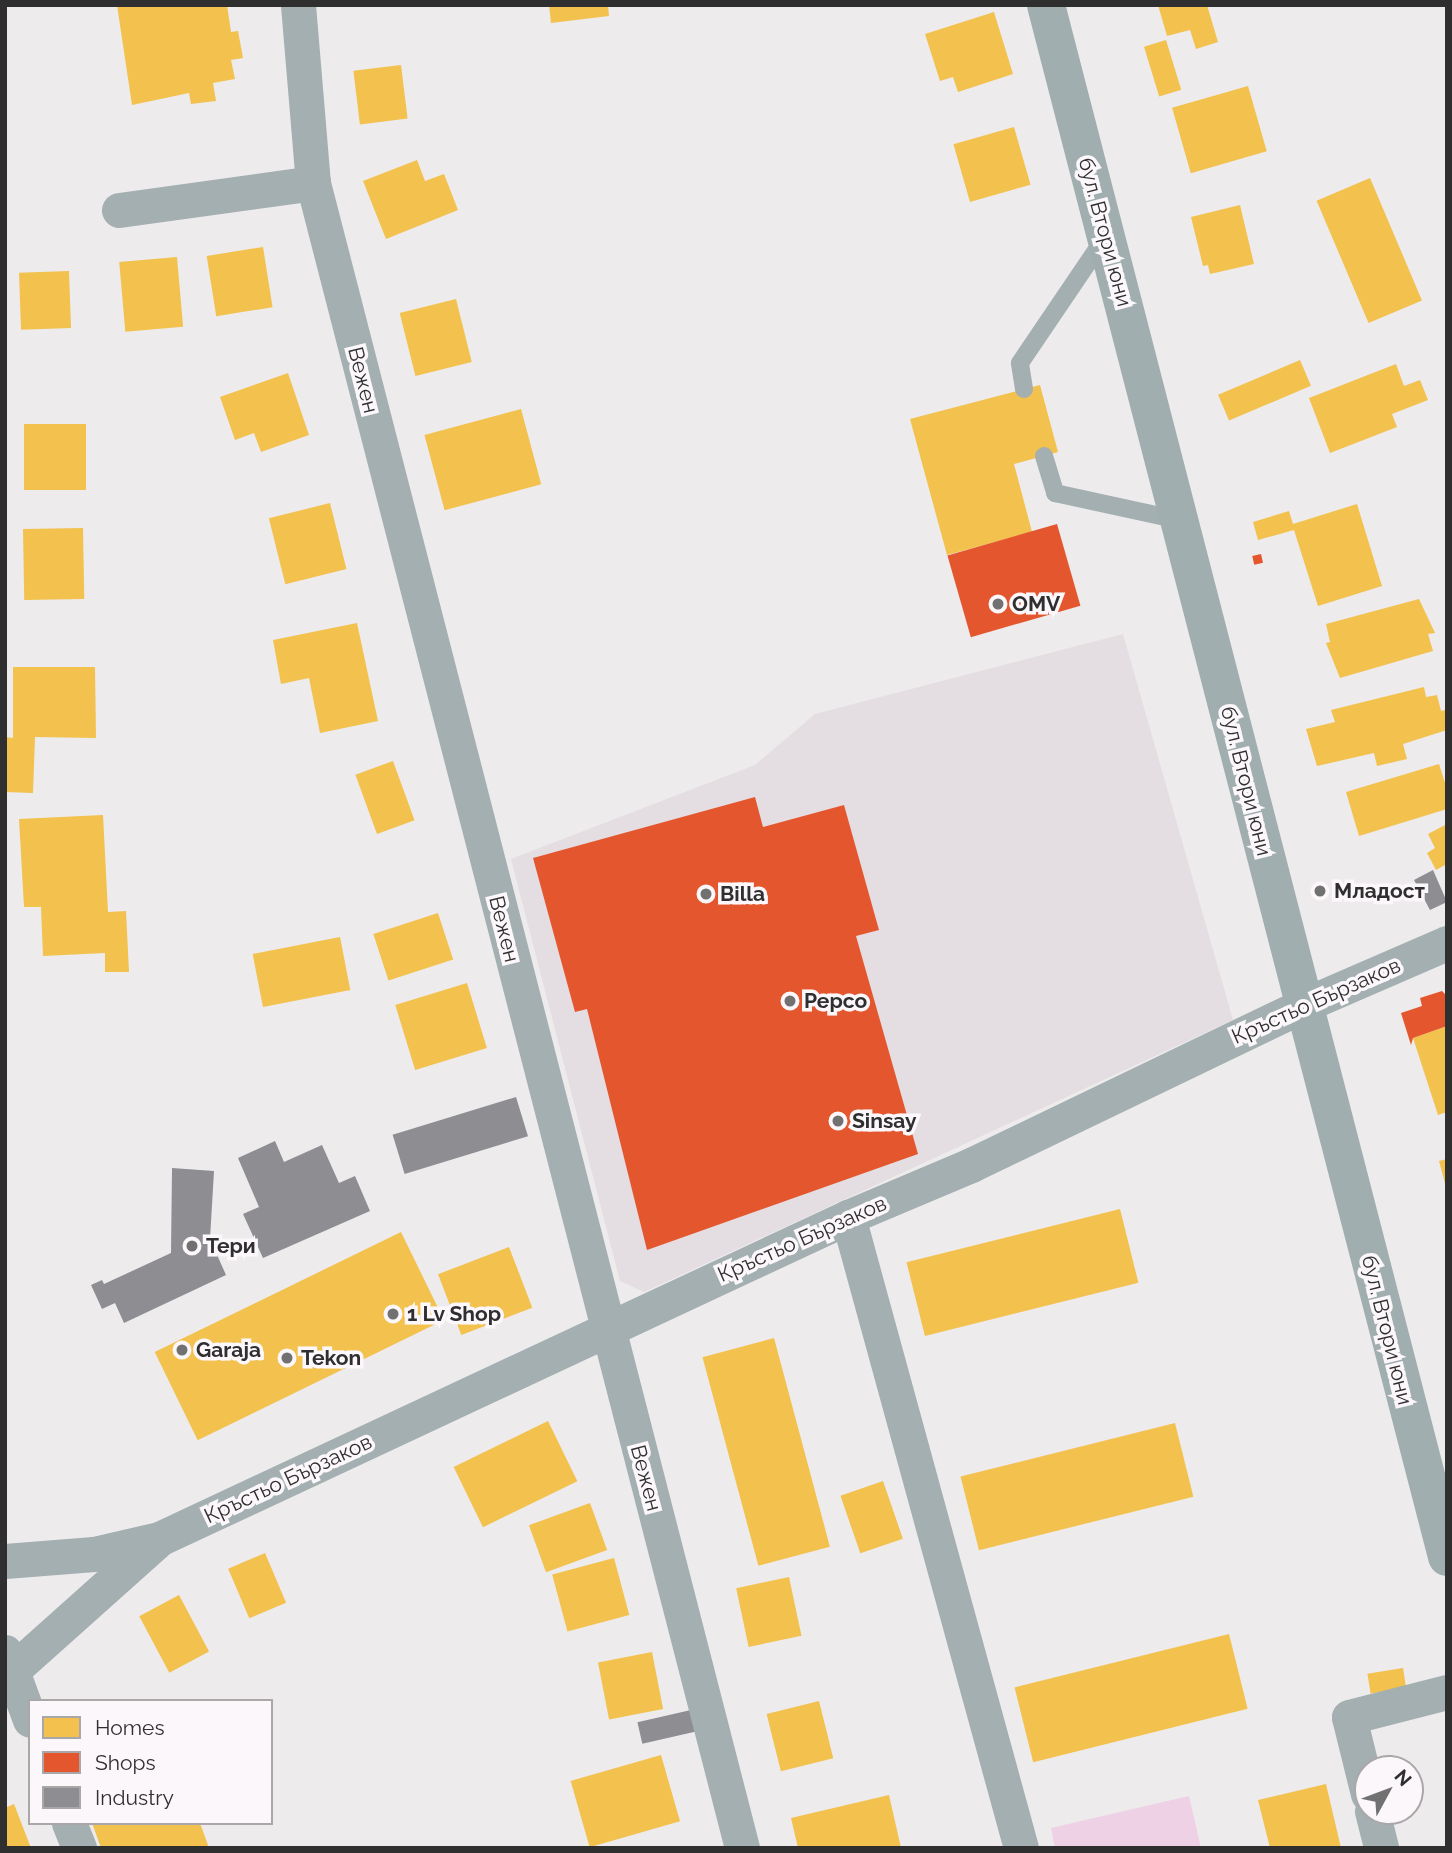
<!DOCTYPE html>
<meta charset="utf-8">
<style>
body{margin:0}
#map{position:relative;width:1452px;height:1853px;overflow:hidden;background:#edebec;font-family:Raleway,sans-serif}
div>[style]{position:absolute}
.built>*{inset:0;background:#e4dde2}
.green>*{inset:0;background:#eed1e5}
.homes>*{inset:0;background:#f2c14e;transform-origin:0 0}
.shops>*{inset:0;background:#e4572e;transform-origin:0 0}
.industry>*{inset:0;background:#8d8d92;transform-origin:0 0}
.lane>*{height:18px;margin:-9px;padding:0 9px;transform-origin:9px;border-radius:9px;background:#a3afb0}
.street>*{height:35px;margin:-17.5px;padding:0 17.5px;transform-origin:17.5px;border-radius:17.5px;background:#a3afb0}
.secondary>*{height:38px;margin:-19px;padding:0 19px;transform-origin:19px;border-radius:19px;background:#a1aeaf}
.dots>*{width:19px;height:19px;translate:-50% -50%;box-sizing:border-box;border:4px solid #fbf7fa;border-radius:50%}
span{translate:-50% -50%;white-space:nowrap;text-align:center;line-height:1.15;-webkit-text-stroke:7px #fbf7fa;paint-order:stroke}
.street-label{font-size:21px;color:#302f30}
.poi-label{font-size:21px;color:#302f30;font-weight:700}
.left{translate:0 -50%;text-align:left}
.frame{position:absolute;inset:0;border:7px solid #302f30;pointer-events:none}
.legend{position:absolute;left:28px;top:1699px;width:245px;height:126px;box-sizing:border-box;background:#fbf7fa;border:2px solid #aaa7a9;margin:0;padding:9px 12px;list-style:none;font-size:21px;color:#302f30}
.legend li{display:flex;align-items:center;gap:14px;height:35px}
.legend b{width:35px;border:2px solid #aaa7a9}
.north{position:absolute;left:1354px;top:1755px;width:70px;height:70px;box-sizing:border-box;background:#fbf7fa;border:2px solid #aaa7a9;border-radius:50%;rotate:49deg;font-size:19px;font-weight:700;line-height:28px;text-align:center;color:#302f30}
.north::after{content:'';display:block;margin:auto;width:24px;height:32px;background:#727172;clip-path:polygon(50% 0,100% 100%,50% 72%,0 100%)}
</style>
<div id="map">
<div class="built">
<i style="clip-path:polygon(1123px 634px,1233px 1020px,644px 1292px,620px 1281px,511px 859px,755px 765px,815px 714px)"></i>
</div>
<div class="green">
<i style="clip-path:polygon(1189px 1796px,1201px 1848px,1055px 1848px,1051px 1828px)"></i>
</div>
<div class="homes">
<i style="clip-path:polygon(117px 5px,227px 5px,231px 32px,238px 31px,243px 58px,231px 60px,235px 79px,213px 83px,216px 101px,191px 104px,189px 93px,132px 105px)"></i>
<i style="clip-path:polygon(549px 5px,608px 5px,609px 16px,551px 23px)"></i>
<i style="clip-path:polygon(1158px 5px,1207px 5px,1218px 42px,1196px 49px,1190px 30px,1167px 36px)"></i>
<i style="clip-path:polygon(994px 12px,1013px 74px,958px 92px,953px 77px,940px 81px,925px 34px)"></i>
<i style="left:1166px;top:40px;width:52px;height:23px;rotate:73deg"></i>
<i style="left:401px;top:65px;width:54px;height:48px;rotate:83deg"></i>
<i style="left:1248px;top:86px;width:68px;height:79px;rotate:74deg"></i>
<i style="left:1014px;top:127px;width:60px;height:63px;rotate:74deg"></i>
<i style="clip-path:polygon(417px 160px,425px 181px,444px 174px,458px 210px,386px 239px,363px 181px)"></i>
<i style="left:1370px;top:178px;width:133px;height:58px;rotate:67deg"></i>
<i style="clip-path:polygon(1240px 205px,1254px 264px,1210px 274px,1208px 265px,1203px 266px,1191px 217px)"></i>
<i style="left:263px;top:247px;width:61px;height:57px;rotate:81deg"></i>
<i style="left:177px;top:257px;width:70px;height:58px;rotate:85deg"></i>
<i style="left:69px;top:271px;width:57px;height:50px;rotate:88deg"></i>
<i style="left:456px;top:299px;width:65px;height:58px;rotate:76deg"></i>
<i style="left:1300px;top:360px;width:28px;height:89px;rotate:67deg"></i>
<i style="clip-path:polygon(1396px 364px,1404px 386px,1420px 380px,1428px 400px,1392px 414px,1397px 427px,1330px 453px,1309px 398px)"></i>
<i style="clip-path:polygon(288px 373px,309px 435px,261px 452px,254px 433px,235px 440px,220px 397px)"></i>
<i style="clip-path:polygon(1040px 385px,1058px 452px,1014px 464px,1032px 532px,947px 555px,910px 419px)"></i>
<i style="left:521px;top:409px;width:78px;height:100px;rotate:75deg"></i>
<i style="left:24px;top:424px;width:62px;height:66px"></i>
<i style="left:330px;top:503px;width:68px;height:63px;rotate:76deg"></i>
<i style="clip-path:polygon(1357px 504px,1382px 586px,1318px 606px,1294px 530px,1258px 540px,1253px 522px,1289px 511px,1293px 524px)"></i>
<i style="left:83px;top:528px;width:71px;height:60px;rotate:89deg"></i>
<i style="clip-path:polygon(1419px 599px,1435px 633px,1428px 634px,1433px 651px,1340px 678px,1326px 643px,1330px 642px,1326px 624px)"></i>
<i style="clip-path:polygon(357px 623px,378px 721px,320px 733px,309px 678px,281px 684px,273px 640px)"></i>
<i style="clip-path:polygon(13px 667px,95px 667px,96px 738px,35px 737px,33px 793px,5px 792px,5px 737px,13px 738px)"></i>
<i style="clip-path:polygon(1424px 687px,1426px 697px,1437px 695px,1441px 711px,1445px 710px,1447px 730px,1403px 744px,1407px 759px,1377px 766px,1374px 753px,1317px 766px,1306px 729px,1335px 722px,1331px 710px)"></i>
<i style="left:393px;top:761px;width:63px;height:40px;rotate:70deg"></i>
<i style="clip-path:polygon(1439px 764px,1447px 789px,1447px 809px,1359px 836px,1346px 792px)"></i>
<i style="clip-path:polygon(103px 815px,108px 912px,126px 911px,129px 972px,105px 972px,105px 953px,43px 956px,41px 907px,24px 907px,19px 819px)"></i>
<i style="clip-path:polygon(1447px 824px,1447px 864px,1436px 870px,1427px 853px,1435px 848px,1428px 834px)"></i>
<i style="left:438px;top:913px;width:49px;height:68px;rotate:72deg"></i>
<i style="left:340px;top:937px;width:54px;height:89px;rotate:79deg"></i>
<i style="left:467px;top:983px;width:68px;height:75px;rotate:73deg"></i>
<i style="clip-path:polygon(1447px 1026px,1447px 1112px,1438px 1115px,1413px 1038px)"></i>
<i style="clip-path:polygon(1447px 1159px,1447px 1187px,1446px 1187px,1439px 1161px)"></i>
<i style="left:1120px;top:1209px;width:76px;height:220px;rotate:76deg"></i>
<i style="left:401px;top:1232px;width:98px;height:274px;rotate:64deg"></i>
<i style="left:509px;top:1247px;width:65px;height:76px;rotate:69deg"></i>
<i style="left:774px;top:1338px;width:216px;height:74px;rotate:75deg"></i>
<i style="left:548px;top:1421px;width:67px;height:105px;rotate:64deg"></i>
<i style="left:1175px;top:1423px;width:76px;height:221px;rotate:76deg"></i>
<i style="left:883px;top:1481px;width:61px;height:45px;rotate:71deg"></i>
<i style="left:590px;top:1503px;width:50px;height:65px;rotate:70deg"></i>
<i style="left:265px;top:1553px;width:54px;height:40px;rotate:67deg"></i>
<i style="left:614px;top:1558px;width:59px;height:64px;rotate:75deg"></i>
<i style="left:789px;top:1577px;width:60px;height:54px;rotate:78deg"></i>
<i style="left:179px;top:1595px;width:64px;height:45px;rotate:62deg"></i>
<i style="left:1229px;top:1634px;width:77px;height:221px;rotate:76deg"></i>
<i style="left:652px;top:1652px;width:58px;height:55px;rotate:79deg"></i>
<i style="left:1403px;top:1668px;width:20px;height:36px;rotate:81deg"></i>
<i style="left:819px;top:1701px;width:59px;height:54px;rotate:76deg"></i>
<i style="left:661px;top:1755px;width:69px;height:94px;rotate:74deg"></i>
<i style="clip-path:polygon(1326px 1784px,1341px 1848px,1270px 1848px,1258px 1800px)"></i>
<i style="clip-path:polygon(889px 1795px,901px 1848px,798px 1848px,791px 1818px)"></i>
<i style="clip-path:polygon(14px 1804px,31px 1848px,5px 1848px,5px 1808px)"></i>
<i style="clip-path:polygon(92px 1823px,200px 1823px,209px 1848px,101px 1848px)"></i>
</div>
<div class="shops">
<i style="left:1057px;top:524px;width:85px;height:114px;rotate:74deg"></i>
<i style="left:1261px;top:554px;width:9px;height:9px;rotate:77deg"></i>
<i style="clip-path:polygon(755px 797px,763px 827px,844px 805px,879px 930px,856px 936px,918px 1154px,647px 1250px,587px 1009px,575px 1012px,533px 858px)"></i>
<i style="clip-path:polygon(1442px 991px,1447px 996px,1447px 1026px,1413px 1038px,1411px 1045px,1401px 1013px,1422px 1006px,1420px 998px)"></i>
</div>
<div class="industry">
<i style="clip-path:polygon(1433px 870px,1447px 902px,1430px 910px,1414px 880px)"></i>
<i style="left:516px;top:1097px;width:41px;height:129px;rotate:73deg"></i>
<i style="clip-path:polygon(275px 1141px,284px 1162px,322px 1145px,339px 1183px,355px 1176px,370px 1211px,263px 1258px,243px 1214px,259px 1207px,238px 1158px)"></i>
<i style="clip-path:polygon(172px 1168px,214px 1171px,210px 1239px,226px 1275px,124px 1323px,115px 1303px,102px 1309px,91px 1285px,102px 1280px,104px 1284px,171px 1253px)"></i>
<i style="left:691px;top:1710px;width:22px;height:55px;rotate:77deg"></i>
</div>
<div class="lane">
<i style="left:1024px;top:389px;width:26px;rotate:-99deg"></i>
<i style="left:1020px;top:363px;width:150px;rotate:-55.9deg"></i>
<i style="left:1044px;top:456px;width:39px;rotate:73deg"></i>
<i style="left:1055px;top:493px;width:127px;rotate:12.3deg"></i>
</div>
<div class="street">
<i style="left:298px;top:5px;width:179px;rotate:85.2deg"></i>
<i style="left:313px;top:183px;width:1719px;rotate:75.55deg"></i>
<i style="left:119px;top:210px;width:196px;rotate:-7.9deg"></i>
<i style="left:848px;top:1217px;width:654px;rotate:74.67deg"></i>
<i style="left:5px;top:1561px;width:89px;rotate:-4.5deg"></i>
<i style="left:94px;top:1554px;width:67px;rotate:-13deg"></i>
<i style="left:159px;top:1539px;width:761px;rotate:-25.05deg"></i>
<i style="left:848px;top:1217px;width:134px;rotate:-22.9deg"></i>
<i style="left:971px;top:1165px;width:372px;rotate:-25.7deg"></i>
<i style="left:1306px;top:1004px;width:154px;rotate:-23.4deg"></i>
<i style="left:5px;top:1652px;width:72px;rotate:69.8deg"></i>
<i style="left:5px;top:1677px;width:203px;rotate:-41.8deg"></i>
<i style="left:1368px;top:1794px;width:79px;rotate:-103.9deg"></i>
<i style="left:1349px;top:1717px;width:101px;rotate:-14.3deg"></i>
<i style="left:1372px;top:1811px;width:38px;rotate:76deg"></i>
<i style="left:69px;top:1823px;width:27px;rotate:68deg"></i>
</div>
<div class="secondary">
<i style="left:1046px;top:5px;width:1603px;rotate:75.51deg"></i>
</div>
<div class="dots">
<i style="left:998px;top:604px;background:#727172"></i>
<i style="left:1320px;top:891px;background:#727172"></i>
<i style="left:706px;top:894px;background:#727172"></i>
<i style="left:790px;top:1001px;background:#727172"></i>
<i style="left:838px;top:1121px;background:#727172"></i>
<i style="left:192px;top:1246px;background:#727172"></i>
<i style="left:393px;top:1314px;background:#727172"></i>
<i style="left:182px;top:1350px;background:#727172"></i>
<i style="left:287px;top:1358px;background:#727172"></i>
</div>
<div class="street-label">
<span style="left:1105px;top:232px;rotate:75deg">бул. Втори юни</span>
<span style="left:363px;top:380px;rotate:76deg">Вежен</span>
<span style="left:1246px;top:781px;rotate:76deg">бул. Втори юни</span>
<span style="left:504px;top:929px;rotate:76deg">Вежен</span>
<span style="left:1316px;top:1001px;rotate:-24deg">Кръстьо Бързаков</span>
<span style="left:802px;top:1239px;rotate:-24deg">Кръстьо Бързаков</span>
<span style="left:1387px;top:1330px;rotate:76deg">бул. Втори юни</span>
<span style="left:646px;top:1478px;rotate:75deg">Вежен</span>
<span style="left:288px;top:1479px;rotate:-25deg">Кръстьо Бързаков</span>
</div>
<div class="poi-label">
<span class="left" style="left:1012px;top:604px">OMV</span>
<span class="left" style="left:1334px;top:891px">Младост</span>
<span class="left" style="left:720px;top:894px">Billa</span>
<span class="left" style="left:804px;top:1001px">Pepco</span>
<span class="left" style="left:852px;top:1121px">Sinsay</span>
<span class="left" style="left:206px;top:1246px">Тери</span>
<span class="left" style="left:407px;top:1314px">1 Lv Shop</span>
<span class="left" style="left:196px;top:1350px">Garaja</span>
<span class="left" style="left:301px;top:1358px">Tekon</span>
</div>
<div class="frame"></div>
<ul class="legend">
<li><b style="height:19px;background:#f2c14e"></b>Homes</li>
<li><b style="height:19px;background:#e4572e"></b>Shops</li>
<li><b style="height:19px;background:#8d8d92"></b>Industry</li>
</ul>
<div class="north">N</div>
</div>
